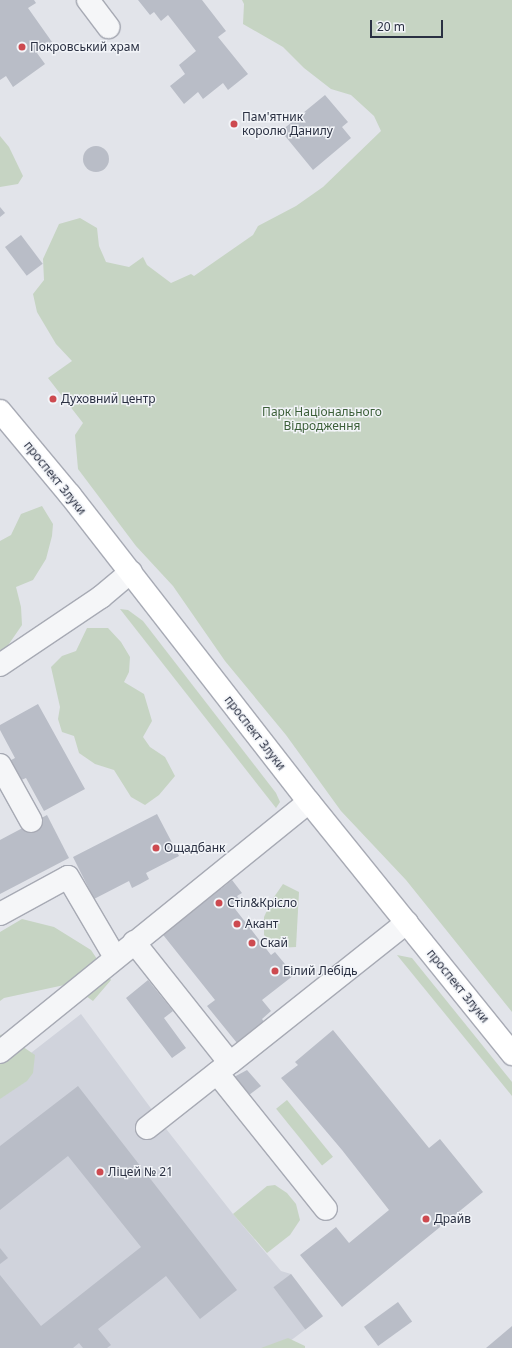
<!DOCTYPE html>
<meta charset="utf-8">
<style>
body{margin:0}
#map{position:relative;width:512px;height:1348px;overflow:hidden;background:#e2e4ea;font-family:"Noto Sans",sans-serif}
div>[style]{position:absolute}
.built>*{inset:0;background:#d0d3dc}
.green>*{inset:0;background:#c6d4c3;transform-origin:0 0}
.building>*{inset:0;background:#b9bdc7;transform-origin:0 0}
.round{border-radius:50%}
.roads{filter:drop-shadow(1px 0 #a7aab4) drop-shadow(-1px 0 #a7aab4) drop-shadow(0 1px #a7aab4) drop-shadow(0 -1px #a7aab4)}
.minor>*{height:22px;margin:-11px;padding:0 11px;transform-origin:11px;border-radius:11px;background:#f5f6f8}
.major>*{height:22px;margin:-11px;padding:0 11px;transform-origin:11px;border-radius:11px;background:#fff}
.dots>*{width:11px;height:11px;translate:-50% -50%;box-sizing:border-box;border:2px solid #f2f4f8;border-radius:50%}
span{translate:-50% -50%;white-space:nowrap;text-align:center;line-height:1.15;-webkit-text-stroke:3px #f2f4f8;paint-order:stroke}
.poi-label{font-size:12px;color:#2a3042}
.left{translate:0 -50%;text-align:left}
.park-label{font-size:12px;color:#3b5e38}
.street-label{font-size:12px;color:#2a3042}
.scale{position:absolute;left:370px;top:20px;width:73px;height:18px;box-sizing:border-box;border:2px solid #2a3042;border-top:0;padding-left:5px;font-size:12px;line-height:14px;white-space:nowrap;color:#2a3042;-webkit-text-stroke:3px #f2f4f8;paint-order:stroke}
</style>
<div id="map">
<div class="built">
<i style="clip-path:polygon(81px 1014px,167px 1130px,233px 1214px,281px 1271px,291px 1274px,323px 1316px,281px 1348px,0 1348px,0 1077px)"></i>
</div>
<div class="green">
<i style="clip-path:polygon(242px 0,512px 0,512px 1012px,406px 880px,341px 811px,286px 735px,225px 661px,173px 586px,136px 546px,78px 469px,75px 435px,83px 423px,48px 378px,72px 361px,56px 344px,37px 312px,33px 294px,44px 280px,43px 259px,59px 224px,80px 218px,97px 228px,99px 246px,106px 262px,129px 267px,143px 257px,147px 265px,171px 283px,191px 274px,194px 276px,253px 235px,258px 226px,296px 206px,323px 187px,381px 131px,374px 116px,351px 95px,331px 89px,304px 68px,283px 47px,243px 24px,244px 4px)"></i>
<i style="clip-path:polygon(0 136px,9px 147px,23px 176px,18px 184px,0 187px)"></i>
<i style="clip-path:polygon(42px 506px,53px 524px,52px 536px,46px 559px,33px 580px,16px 587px,21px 607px,22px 625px,0 657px,0 541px,11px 535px,21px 514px)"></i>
<i style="clip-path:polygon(120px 609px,128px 610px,143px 621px,276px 793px,280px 802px,276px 808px)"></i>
<i style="clip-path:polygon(87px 628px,108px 628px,121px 642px,130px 657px,129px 672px,124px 682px,144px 694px,152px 721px,143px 737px,150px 747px,165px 757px,175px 776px,159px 795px,145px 805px,131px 797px,114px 770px,95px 764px,79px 753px,74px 736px,62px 732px,58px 719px,60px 707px,51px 667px,62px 656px,76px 651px)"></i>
<i style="clip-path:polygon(283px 884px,299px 892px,296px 947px,277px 948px,264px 935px,264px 917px,272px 900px)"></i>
<i style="clip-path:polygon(22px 919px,54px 927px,91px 950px,111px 980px,93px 1001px,69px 984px,4px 998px,0 1001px,0 932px)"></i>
<i style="clip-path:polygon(397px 955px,412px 958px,512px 1082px,512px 1096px)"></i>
<i style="clip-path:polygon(4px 1034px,35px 1055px,33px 1073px,27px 1081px,0 1099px,0 1035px)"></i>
<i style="left:287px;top:1100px;width:73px;height:14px;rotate:51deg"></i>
<i style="clip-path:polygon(275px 1185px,287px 1193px,296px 1204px,300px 1220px,290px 1235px,267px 1253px,233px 1214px,267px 1186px)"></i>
<i style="clip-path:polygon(288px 1338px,305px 1346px,305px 1348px,261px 1348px)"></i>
</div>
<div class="building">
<i style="clip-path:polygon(0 0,34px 0,36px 3px,28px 8px,52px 42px,37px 53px,45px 64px,13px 87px,6px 76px,0 80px)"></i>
<i style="clip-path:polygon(138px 0,202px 0,226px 31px,218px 37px,248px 74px,228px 90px,223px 83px,203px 99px,198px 92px,184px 104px,170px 86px,185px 74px,179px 65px,196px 51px,168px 15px,161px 21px,154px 12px,150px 15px)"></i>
<i style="clip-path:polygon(325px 95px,348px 122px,342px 127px,351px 138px,313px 170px,281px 131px)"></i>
<i class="round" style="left:83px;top:146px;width:26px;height:26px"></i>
<i style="clip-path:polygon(0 207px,5px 213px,0 217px)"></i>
<i style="left:21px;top:235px;width:36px;height:20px;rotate:53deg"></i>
<i style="clip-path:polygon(38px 704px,85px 789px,44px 811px,26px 778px,19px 781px,9px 761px,15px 758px,0 730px,0 725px)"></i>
<i style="clip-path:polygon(157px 814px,179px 856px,146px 873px,149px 879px,140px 884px,132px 888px,129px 881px,94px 899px,73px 857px)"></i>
<i style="clip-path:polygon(47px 815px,69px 858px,0 894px,0 840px)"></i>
<i style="clip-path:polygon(232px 880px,242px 893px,237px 896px,239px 899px,232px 905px,271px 955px,275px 952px,294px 975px,262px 1000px,271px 1011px,262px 1019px,264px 1022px,237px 1043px,207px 1006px,215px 1000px,160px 931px,219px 886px,221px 889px)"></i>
<i style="clip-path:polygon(148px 980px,173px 1011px,164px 1018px,186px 1048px,172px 1058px,126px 998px)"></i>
<i style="clip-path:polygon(333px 1030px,429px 1148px,440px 1139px,483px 1192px,342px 1307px,300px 1255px,336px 1227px,349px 1243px,389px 1210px,342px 1150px,281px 1078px,298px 1065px,295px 1062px)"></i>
<i style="clip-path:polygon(247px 1070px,261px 1086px,249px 1095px,234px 1077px)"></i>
<i style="clip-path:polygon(78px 1086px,237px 1290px,200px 1319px,166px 1276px,98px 1329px,111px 1345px,107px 1348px,83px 1348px,79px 1343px,73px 1348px,0 1348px,0 1275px,41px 1326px,141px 1247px,68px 1156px,0 1210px,0 1146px)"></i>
<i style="clip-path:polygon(0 1248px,8px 1258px,0 1264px)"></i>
<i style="left:291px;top:1274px;width:53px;height:22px;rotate:53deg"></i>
<i style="left:398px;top:1302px;width:24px;height:42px;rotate:54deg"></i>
<i style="clip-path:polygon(512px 1326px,512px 1348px,486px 1348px)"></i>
</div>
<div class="roads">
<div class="minor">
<i style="left:88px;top:0;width:34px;rotate:53deg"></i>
<i style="left:0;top:665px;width:122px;rotate:-34deg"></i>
<i style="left:101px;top:597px;width:39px;rotate:-40deg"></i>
<i style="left:0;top:765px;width:64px;rotate:61deg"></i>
<i style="left:0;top:914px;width:77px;rotate:-28.6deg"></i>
<i style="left:68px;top:877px;width:93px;rotate:59.6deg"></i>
<i style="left:134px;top:942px;width:154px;rotate:51.6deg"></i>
<i style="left:230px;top:1063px;width:226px;rotate:-38.5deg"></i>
<i style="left:0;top:1052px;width:397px;rotate:-39deg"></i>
<i style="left:217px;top:1073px;width:174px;rotate:51.3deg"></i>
<i style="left:147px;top:1128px;width:102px;rotate:-38.2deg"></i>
</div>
<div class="major">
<i style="left:0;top:411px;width:109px;rotate:50.2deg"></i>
<i style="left:70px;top:495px;width:389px;rotate:52.1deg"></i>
<i style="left:309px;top:802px;width:324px;rotate:51.1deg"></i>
</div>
</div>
<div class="dots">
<i style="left:22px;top:47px;background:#cd4a50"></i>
<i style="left:234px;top:124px;background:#cd4a50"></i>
<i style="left:53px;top:399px;background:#cd4a50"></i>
<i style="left:156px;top:848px;background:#cd4a50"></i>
<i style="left:219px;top:903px;background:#cd4a50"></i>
<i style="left:237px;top:924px;background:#cd4a50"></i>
<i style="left:252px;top:943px;background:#cd4a50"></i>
<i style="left:275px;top:971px;background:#cd4a50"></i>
<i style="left:100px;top:1172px;background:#cd4a50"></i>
<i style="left:426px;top:1219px;background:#cd4a50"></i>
</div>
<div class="poi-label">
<span class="left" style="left:30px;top:47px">Покровський храм</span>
<span class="left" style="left:242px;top:124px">Пам'ятник<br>королю Данилу</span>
<span class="left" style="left:61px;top:399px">Духовний центр</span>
<span class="left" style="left:164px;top:848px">Ощадбанк</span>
<span class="left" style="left:227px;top:903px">Стіл&amp;Крісло</span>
<span class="left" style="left:245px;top:924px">Акант</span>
<span class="left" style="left:260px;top:943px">Скай</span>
<span class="left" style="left:283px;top:971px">Білий Лебідь</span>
<span class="left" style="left:108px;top:1172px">Ліцей № 21</span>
<span class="left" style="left:434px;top:1219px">Драйв</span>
</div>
<div class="park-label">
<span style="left:322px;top:419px">Парк Національного<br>Відродження</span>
</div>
<div class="street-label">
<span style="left:55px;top:478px;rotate:51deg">проспект Злуки</span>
<span style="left:255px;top:733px;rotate:52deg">проспект Злуки</span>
<span style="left:458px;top:986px;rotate:51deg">проспект Злуки</span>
</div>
<div class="scale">20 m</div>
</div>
